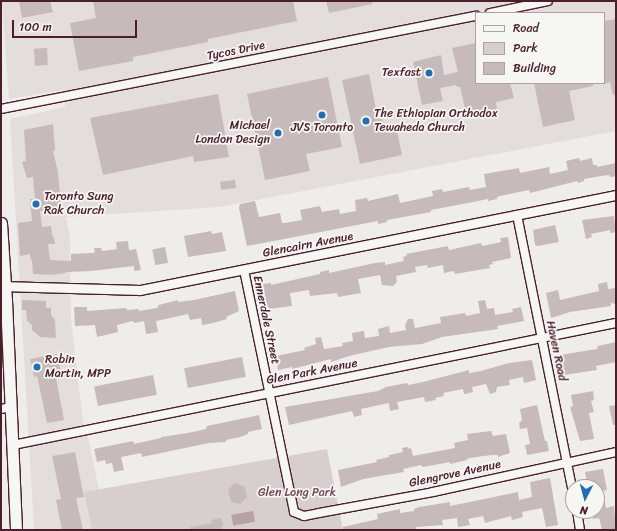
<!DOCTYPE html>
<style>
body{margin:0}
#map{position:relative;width:617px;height:531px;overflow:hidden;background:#efedea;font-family:Sriracha,sans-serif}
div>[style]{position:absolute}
.built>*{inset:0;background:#e3dedc}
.green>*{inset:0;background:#d7cfce}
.water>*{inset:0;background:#b4a4a5;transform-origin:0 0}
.building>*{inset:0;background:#c6babb;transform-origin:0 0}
.roads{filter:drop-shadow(1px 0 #4a1f2b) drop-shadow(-1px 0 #4a1f2b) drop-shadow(0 1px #4a1f2b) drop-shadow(0 -1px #4a1f2b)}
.minor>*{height:8px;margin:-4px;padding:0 4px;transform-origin:4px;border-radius:4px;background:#f6f6f2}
.tertiary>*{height:9px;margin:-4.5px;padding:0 4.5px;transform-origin:4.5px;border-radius:4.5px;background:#f6f6f2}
.secondary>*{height:11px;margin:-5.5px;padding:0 5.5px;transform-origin:5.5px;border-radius:5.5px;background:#f6f6f2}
.dots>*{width:11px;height:11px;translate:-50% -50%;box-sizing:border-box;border:2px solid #f6f6f2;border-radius:50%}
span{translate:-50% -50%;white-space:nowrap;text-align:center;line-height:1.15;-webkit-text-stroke:3.5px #f6f6f2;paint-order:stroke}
.street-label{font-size:12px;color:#4a1f2b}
.poi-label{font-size:12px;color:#4a1f2b}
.right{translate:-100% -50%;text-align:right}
.left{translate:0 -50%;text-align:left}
.park-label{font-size:12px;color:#6d4b54}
.frame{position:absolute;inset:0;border:2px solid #4a1f2b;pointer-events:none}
.legend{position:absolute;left:475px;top:12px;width:130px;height:72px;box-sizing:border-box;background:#f6f6f2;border:1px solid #b1a0a2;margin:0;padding:5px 7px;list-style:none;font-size:12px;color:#4a1f2b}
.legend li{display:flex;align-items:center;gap:8px;height:20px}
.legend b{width:20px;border:1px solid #b1a0a2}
.north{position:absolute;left:565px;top:479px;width:40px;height:40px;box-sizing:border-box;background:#f6f6f2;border:1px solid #b1a0a2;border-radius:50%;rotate:186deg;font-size:11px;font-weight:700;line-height:16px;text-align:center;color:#4a1f2b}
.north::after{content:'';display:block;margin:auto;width:14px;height:18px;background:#1f6fb2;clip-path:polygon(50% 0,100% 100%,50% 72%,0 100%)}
.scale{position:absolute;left:12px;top:20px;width:125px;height:18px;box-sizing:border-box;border:2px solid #4a1f2b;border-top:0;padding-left:5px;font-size:12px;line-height:14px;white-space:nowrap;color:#4a1f2b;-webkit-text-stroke:3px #f6f6f2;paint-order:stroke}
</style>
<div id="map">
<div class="built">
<i style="clip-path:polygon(evenodd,2px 1px,616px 1px,616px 131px,220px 207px,66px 217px,70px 237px,71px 319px,83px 422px,89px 441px,99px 490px,85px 492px,92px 530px,34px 530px,10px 119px,65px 107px,64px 90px,9px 99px,2px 1px,476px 13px,604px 13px,604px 83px,476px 83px,476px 13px)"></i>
</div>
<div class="green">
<i style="clip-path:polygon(327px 449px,343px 530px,92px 530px,84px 492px)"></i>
</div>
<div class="water">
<i style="left:253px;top:511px;width:11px;height:22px;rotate:80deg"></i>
</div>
<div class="building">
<i style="clip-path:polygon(19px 1px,50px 1px,53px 12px,22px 18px)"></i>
<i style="clip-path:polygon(93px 1px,293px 1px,297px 21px,208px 39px,208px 42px,133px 57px,133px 61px,79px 71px,70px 23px,96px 18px)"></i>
<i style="clip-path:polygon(326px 1px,372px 1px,372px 4px,329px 13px)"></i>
<i style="clip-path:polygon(616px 19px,616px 95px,613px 95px,610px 82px,604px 84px,604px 21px)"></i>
<i style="clip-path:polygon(476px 43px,476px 83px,510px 83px,514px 98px,496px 102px,497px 110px,467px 117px,460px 87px,457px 87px,456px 85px,440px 88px,443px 101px,422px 105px,413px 62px,441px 55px,444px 75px,458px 72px,452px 48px)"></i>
<i style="left:47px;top:48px;width:17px;height:13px;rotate:87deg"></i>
<i style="clip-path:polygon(369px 74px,378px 119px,382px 118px,384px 128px,396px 126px,402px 155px,360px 164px,342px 80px)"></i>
<i style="clip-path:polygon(328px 77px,342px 147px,306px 154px,310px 171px,265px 180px,247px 94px)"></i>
<i style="clip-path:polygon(534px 83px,593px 83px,593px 86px,569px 91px,575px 120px,543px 127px)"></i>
<i style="clip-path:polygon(218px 94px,229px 157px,194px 162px,193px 156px,103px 175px,90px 118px)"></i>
<i style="clip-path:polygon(53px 124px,55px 150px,53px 151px,58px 172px,61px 208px,40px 211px,42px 227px,51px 226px,53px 238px,54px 237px,55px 244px,48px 244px,50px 260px,71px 261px,71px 254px,93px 253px,95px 252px,94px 248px,101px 248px,102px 251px,117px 249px,116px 242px,128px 241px,129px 250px,136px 249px,141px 270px,134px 271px,134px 266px,91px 271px,66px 272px,66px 273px,51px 275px,33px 274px,32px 260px,31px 260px,30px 254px,20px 256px,18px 223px,32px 221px,30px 199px,35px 199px,33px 177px,27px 178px,22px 162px,26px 161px,24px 130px)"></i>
<i style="clip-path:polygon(579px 158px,580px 161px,592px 158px,593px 165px,597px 165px,597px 167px,616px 163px,616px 176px,610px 177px,609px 175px,601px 176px,584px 179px,584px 181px,578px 183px,577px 181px,530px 193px,529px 190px,500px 196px,497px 197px,497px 199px,488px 201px,488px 199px,468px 203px,431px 210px,431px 212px,387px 220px,387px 222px,378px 224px,378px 221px,247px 246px,239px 208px,240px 204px,255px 201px,259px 217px,280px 213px,282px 223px,285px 223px,302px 220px,300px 210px,320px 206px,322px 212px,339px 209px,340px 214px,356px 211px,355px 200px,367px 198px,368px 201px,398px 194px,400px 203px,433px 196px,432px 191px,442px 189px,443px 192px,469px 187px,470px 190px,486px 187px,484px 174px,519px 168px,520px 173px,549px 167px,550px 174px,568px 170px,566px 161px)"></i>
<i style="left:235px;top:180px;width:8px;height:15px;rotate:83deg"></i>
<i style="clip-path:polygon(614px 216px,616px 232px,610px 233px,610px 230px,591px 234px,592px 237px,586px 239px,582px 220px)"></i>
<i style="clip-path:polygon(555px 225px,559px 242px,538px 246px,535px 245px,533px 230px)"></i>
<i style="clip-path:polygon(211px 231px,212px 234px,222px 232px,226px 251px,188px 257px,184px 236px)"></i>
<i style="clip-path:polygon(508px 237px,511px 258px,492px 262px,493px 264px,489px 265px,490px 268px,455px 274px,454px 271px,444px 273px,443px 265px,428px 268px,427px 265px,415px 267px,416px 272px,396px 276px,397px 282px,393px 286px,382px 285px,380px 275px,358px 279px,361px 293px,338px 297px,337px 293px,310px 296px,309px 290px,290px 293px,292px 306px,269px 309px,266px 302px,263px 284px,271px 283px,271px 285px,293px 280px,320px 274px,320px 272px,329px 270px,329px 273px,375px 263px,385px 262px,385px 265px,404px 261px,403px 257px,407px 256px,406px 254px,448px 246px,449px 250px,481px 243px,482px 246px,501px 242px,500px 238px)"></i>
<i style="left:165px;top:247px;width:16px;height:13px;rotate:79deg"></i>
<i style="clip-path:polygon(607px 282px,608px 289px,616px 288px,616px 304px,611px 303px,611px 306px,570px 312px,551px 318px,546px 293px,558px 290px,560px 300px,599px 291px,598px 284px)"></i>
<i style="clip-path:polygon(235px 291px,239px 311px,226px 317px,227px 319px,213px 323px,202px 325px,201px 318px,190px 320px,188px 314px,156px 321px,158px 332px,146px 334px,144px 321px,135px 323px,132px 321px,117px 325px,118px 332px,97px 337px,95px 325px,75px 326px,74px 307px,87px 307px,87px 311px,126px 308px,127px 310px,139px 309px,139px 311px,157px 308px,159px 305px,178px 300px,178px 302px,194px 300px)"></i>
<i style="clip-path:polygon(22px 300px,46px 301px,46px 308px,51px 308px,51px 315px,55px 320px,56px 338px,40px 337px,32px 330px,32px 325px,27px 321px,26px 310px,22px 310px)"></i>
<i style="clip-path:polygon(485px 300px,487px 309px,494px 308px,495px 315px,513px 312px,512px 309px,521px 307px,524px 321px,497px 326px,498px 329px,442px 337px,422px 344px,389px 347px,349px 356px,331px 362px,331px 359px,292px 369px,292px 367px,278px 370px,276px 356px,305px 350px,304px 348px,316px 344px,315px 338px,321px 337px,324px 349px,343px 346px,342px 343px,353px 341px,352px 333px,357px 332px,364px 331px,365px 338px,379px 336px,378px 329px,389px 326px,390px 333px,406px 330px,405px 325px,408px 319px,413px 319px,415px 328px,441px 323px,440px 317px,465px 313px,466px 316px,480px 313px,478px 301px)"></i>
<i style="clip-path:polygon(616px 342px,616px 362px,596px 366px,597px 370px,564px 375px,560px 355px,597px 349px,598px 346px)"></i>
<i style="clip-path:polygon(57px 354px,61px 372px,55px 373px,64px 420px,47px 423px,37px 376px,34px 377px,30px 359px)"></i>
<i style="left:242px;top:357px;width:20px;height:59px;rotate:79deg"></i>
<i style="clip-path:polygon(532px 360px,536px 380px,524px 383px,523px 377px,509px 380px,510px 385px,497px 387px,496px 392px,490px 394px,486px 384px,472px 387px,473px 392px,465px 394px,464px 394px,463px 389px,443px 393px,444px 396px,435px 398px,436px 400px,425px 402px,424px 397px,397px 402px,399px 409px,390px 411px,389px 403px,361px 409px,362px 415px,354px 417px,352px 411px,289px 425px,285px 407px,378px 391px,386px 387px,407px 383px,408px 385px,423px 382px,469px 370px,469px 373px,481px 371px,509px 363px)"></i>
<i style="left:153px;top:375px;width:20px;height:60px;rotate:79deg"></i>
<i style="clip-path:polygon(593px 391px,594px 400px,591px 401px,594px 412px,589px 413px,594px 439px,580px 441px,570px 407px,573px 406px,571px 395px)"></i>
<i style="clip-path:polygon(537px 405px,545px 441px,547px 441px,549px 451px,527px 455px,525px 445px,530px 444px,527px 428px,520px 429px,519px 423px,522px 420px,520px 409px)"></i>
<i style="clip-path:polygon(616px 405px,616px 425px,613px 425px,609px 406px)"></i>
<i style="clip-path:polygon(259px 415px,262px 429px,248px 432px,248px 434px,240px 437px,226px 440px,226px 442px,209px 443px,142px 457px,141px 453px,121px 457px,124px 470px,114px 472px,112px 463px,106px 464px,105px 460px,97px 462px,94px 449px,133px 441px,134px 444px,161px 438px,161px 437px,188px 433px,206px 429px,207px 426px)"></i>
<i style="clip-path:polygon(491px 431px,493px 436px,506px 434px,510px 453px,498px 457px,498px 455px,491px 455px,470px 458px,466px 459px,467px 460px,450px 464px,450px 462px,445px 463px,423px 467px,421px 465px,403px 469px,404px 472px,363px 479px,341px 487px,338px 470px,377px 462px,376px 460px,389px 457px,389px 455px,403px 452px,402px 448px,408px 447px,409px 449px,411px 448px,413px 456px,455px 448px,454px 443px,468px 440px,467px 434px)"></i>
<i style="clip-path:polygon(75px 452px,84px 497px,76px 498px,83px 530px,62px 530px,56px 500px,61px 499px,52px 456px)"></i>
<i style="clip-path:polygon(603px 469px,607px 490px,603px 491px,606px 508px,614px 506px,616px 530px,602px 530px,599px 518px,593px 519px,592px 511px,597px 511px,597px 487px,588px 487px,585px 472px)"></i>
<i style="clip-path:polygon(550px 478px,558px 525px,546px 527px,542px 508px,522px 512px,523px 517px,512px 520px,511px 516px,485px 523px,483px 516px,468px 519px,470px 525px,458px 527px,457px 518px,442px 520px,443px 525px,416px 527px,416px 530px,343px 530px,343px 527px,378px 519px,377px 514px,400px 509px,400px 513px,414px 511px,414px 509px,419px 507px,450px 502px,450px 506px,518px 492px,519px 500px,532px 497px,530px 482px)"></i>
<i style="clip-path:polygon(235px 483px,245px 487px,247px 497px,240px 504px,231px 502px,228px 490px)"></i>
<i style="clip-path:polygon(221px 518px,223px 526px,221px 527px,222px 530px,191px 530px,190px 527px,212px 523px,211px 520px)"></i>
</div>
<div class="roads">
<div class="minor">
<i style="left:490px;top:13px;width:59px;rotate:-11.7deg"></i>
<i style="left:1px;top:109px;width:484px;rotate:-11.1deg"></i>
<i style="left:517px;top:215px;width:283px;rotate:78.6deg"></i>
<i style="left:244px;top:270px;width:247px;rotate:78.3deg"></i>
<i style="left:294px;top:512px;width:11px;rotate:22deg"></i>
<i style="left:304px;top:516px;width:15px;rotate:-11deg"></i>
<i style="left:319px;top:513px;width:116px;rotate:-10.4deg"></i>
<i style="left:433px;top:492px;width:187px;rotate:-12.3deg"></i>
<i style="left:1px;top:409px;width:10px;rotate:-11deg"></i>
<i style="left:13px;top:445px;width:615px;rotate:-11.44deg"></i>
<i style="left:577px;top:511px;width:19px;rotate:81deg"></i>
</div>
<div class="tertiary">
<i style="left:1px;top:286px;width:139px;rotate:1.6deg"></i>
<i style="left:140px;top:290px;width:485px;rotate:-11.3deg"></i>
</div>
<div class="secondary">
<i style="left:1px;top:223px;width:77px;rotate:86.3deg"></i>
<i style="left:6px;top:300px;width:230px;rotate:87.5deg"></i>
</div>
</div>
<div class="dots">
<i style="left:429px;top:73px;background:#1f6fb2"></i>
<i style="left:322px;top:115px;background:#1f6fb2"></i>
<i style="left:366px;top:121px;background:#1f6fb2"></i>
<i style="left:278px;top:133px;background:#1f6fb2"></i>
<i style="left:36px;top:204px;background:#1f6fb2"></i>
<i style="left:37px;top:367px;background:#1f6fb2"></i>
</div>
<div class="street-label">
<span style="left:236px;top:51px;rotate:-11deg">Tycos Drive</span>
<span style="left:308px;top:245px;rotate:-11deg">Glencairn Avenue</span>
<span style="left:266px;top:320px;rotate:78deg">Ennerdale Street</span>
<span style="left:556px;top:351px;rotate:78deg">Haven Road</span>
<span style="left:312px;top:372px;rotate:-11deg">Glen Park Avenue</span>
<span style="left:455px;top:474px;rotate:-12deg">Glengrove Avenue</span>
</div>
<div class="poi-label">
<span class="right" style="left:421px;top:73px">Texfast</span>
<span class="left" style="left:374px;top:121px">The Ethiopian Orthodox<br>Tewaheda Church</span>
<span class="right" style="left:270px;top:133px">Michael<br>London Design</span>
<span style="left:322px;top:128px">JVS Toronto</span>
<span class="left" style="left:44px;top:204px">Toronto Sung<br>Rak Church</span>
<span class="left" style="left:45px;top:367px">Robin<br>Martin, MPP</span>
</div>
<div class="park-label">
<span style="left:297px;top:493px">Glen Long Park</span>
</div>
<div class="frame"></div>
<ul class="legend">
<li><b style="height:5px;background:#f6f6f2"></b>Road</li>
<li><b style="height:11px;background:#d7cfce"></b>Park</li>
<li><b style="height:11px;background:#c6babb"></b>Building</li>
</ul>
<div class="north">N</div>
<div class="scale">100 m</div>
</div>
